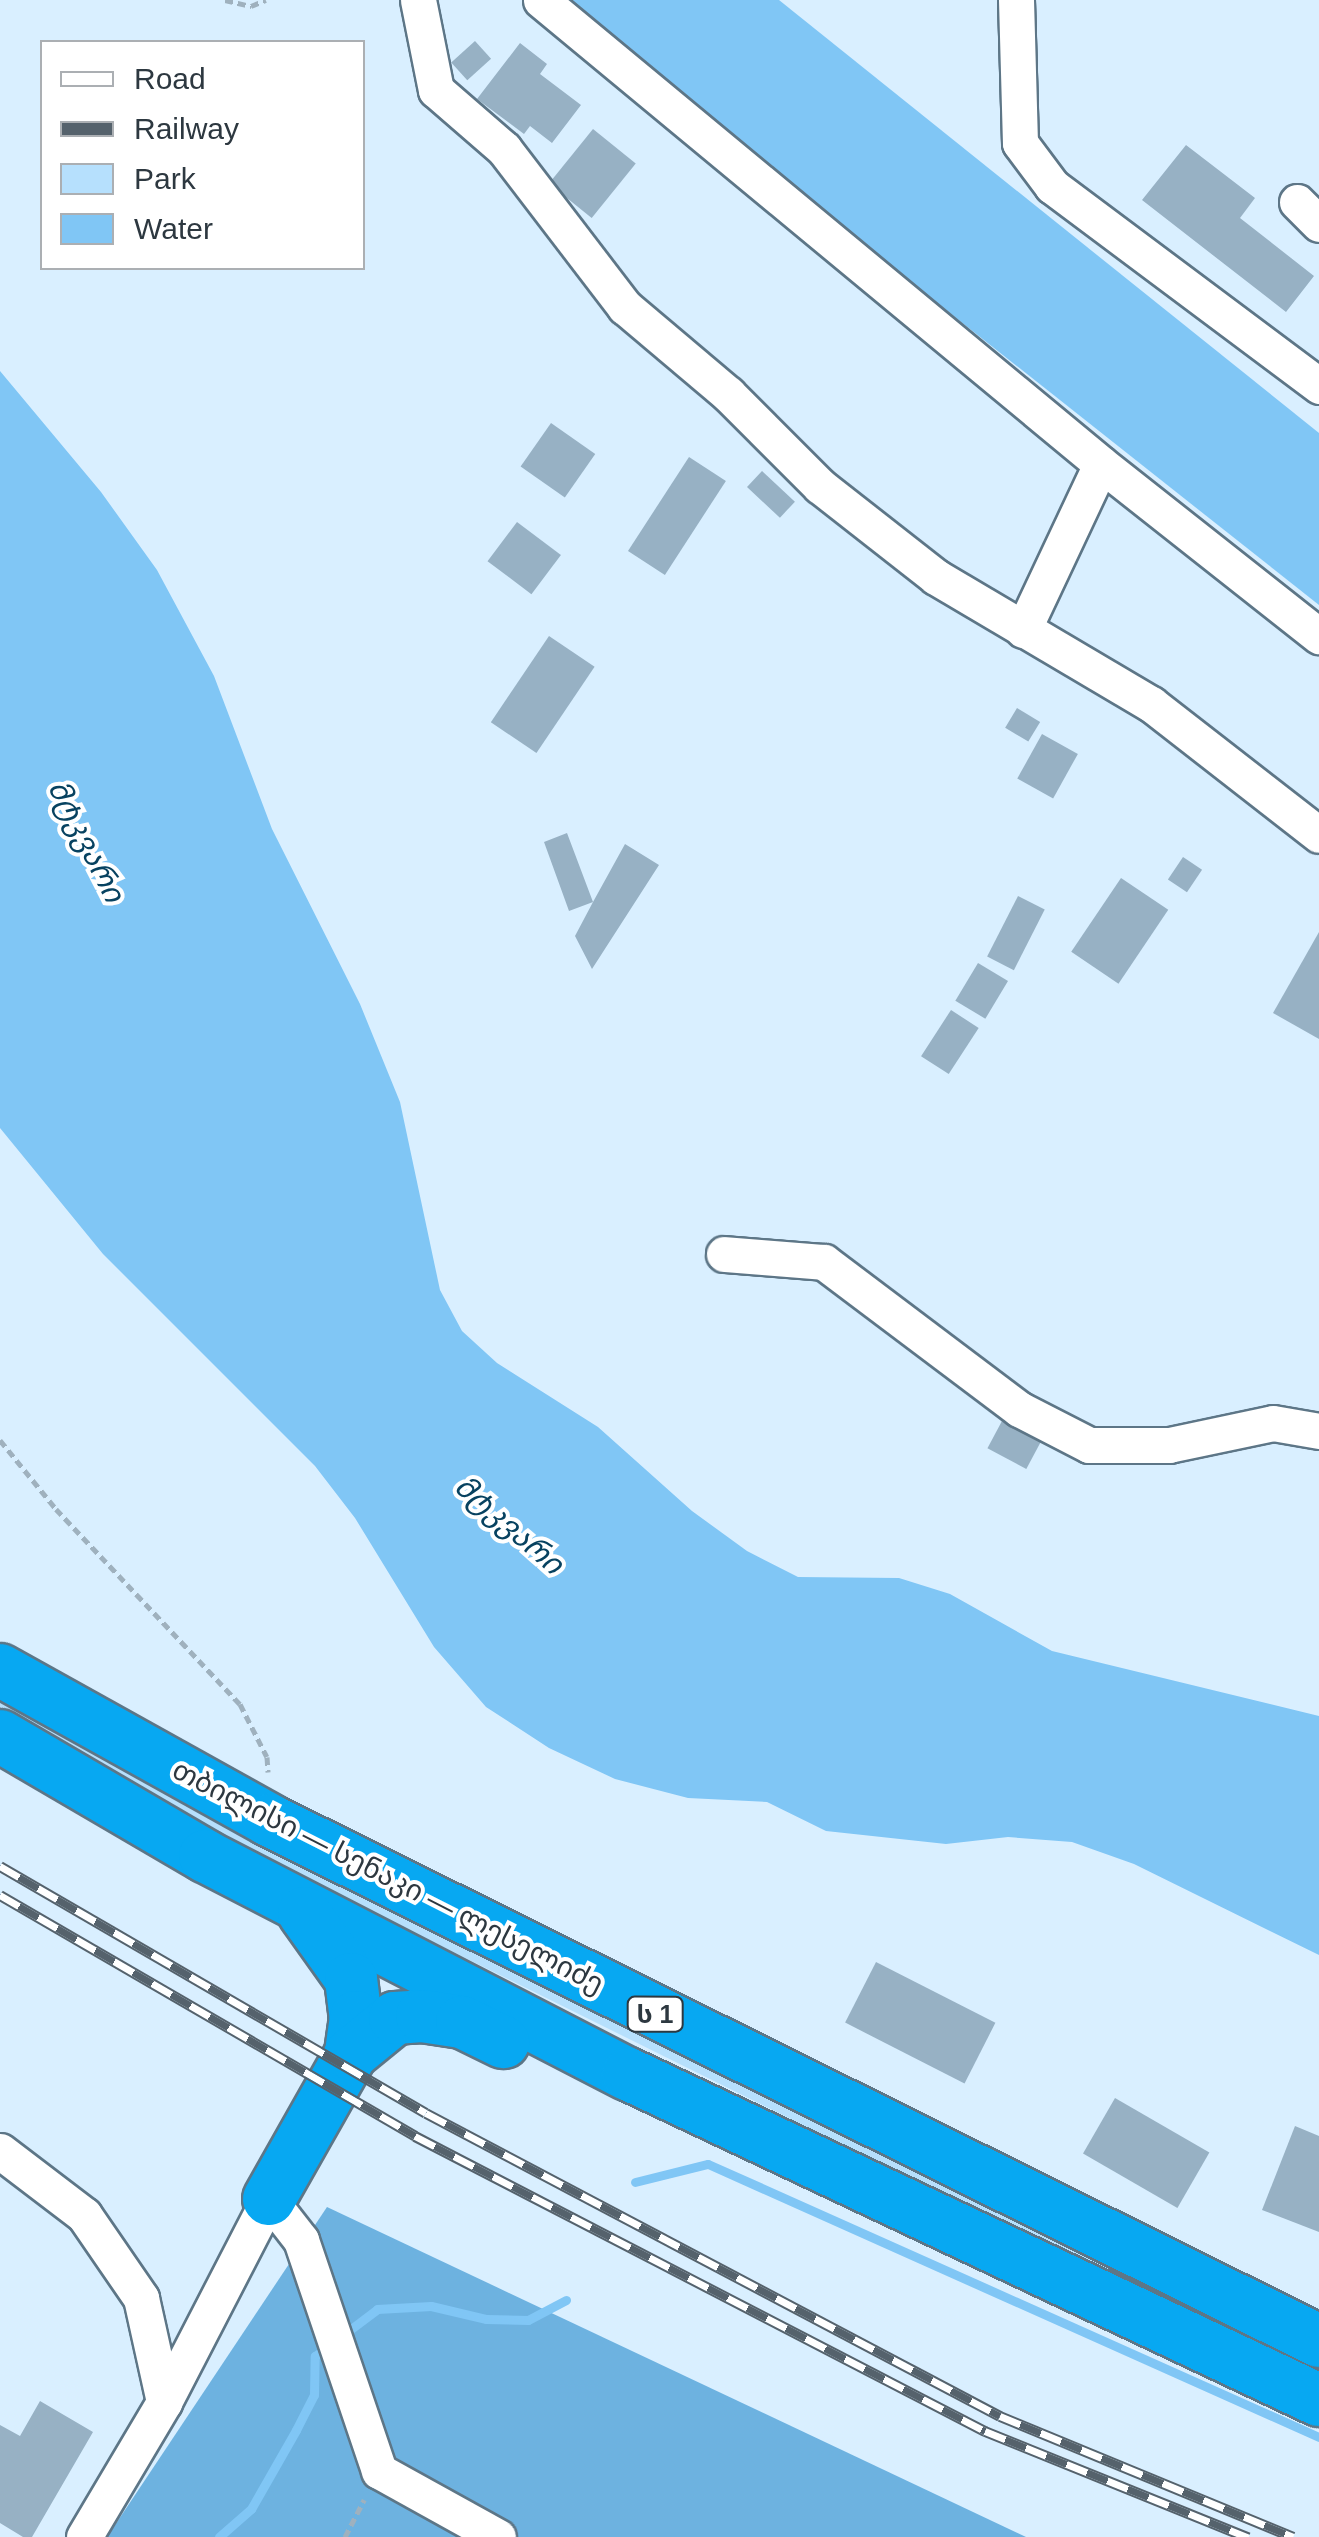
<!DOCTYPE html>
<meta charset="utf-8">
<style>
body{margin:0}
#map{position:relative;width:1319px;height:2537px;overflow:hidden;background:#d9efff;font-family:Arial,"Noto Sans Georgian",sans-serif}
div>[style]{position:absolute}
.green>*{inset:0;background:#b6e0fd}
.forest>*{inset:0;background:#6db2e0}
.water>*{inset:0;background:#80c6f5}
.stream>*{height:9px;margin:-4.5px;padding:0 4.5px;transform-origin:4.5px;border-radius:4.5px;background:#80c6f5}
.building>*{inset:0;background:#97b1c4;transform-origin:0 0}
.path>*{height:5px;margin-top:-2.5px;transform-origin:0;background:repeating-linear-gradient(90deg,#9fb1be 0 8px,transparent 0 13px)}
.roads{filter:drop-shadow(2px 0 #5d7687) drop-shadow(-2px 0 #5d7687) drop-shadow(0 2px #5d7687) drop-shadow(0 -2px #5d7687)}
.minor>*{height:35px;margin:-17.5px;padding:0 17.5px;transform-origin:17.5px;border-radius:17.5px;background:#fff}
.highway>*{height:52px;margin:-26px;padding:0 26px;transform-origin:26px;border-radius:26px;background:#07a8f2}
.rail>*{height:11px;margin-top:-5.5px;transform-origin:0;background:repeating-linear-gradient(90deg,#fff 0 22px,#55626c 0 44px);box-sizing:border-box;border-block:2px solid #55626c}
span{translate:-50% -50%;white-space:nowrap;text-align:center;line-height:1.15;-webkit-text-stroke:8px #fff;paint-order:stroke}
.shield-label span{padding:2px 8px;background:#fff;border:2px solid;border-radius:8px;-webkit-text-stroke-width:0}
.shield-label{font-size:25px;color:#2d3840;font-weight:700}
.street-label{font-size:28px;color:#2d3840}
.water-label{font-size:30px;color:#074260;font-style:italic}
.legend{position:absolute;left:40px;top:40px;width:325px;height:230px;box-sizing:border-box;background:#fff;border:2px solid #abafb3;margin:0;padding:12px 18px;list-style:none;font-size:30px;color:#2d3840}
.legend li{display:flex;align-items:center;gap:20px;height:50px}
.legend b{width:50px;border:2px solid #abafb3}
</style>
<div id="map">
<div class="green">
<i style="clip-path:polygon(0 1686px,1319px 2359px,1319px 2380px,265px 1859px,0 1710px)"></i>
</div>
<div class="forest">
<i style="clip-path:polygon(327px 2207px,1026px 2537px,107px 2537px)"></i>
</div>
<div class="water">
<i style="clip-path:polygon(554px 0,779px 0,1319px 433px,1319px 605px)"></i>
<i style="clip-path:polygon(0 371px,101px 492px,157px 570px,214px 676px,272px 829px,360px 1004px,400px 1102px,440px 1290px,462px 1331px,497px 1363px,598px 1427px,692px 1511px,747px 1551px,798px 1577px,899px 1578px,950px 1594px,1052px 1651px,1319px 1716px,1319px 1955px,1134px 1864px,1072px 1842px,1008px 1837px,946px 1844px,826px 1831px,767px 1802px,688px 1798px,615px 1779px,549px 1748px,486px 1707px,434px 1647px,355px 1518px,315px 1466px,103px 1254px,0 1128px)"></i>
</div>
<div class="stream">
<i style="left:635px;top:2182px;width:75px;rotate:-13.9deg"></i>
<i style="left:708px;top:2164px;width:669px;rotate:24.08deg"></i>
<i style="left:347px;top:2332px;width:38px;rotate:-37deg"></i>
<i style="left:377px;top:2309px;width:54px;rotate:-3.2deg"></i>
<i style="left:431px;top:2306px;width:57px;rotate:13.3deg"></i>
<i style="left:486px;top:2319px;width:42px;rotate:1.4deg"></i>
<i style="left:528px;top:2320px;width:43px;rotate:-27.8deg"></i>
<i style="left:219px;top:2537px;width:43px;rotate:-41.2deg"></i>
<i style="left:251px;top:2509px;width:91px;rotate:-60.3deg"></i>
<i style="left:296px;top:2430px;width:39px;rotate:-63deg"></i>
<i style="left:314px;top:2395px;width:39px;rotate:-89deg"></i>
<i style="left:315px;top:2356px;width:12px;rotate:-35deg"></i>
</div>
<div class="building">
<i style="left:475px;top:41px;width:24px;height:32px;rotate:48deg"></i>
<i style="clip-path:polygon(520px 43px,547px 64px,540px 74px,581px 105px,552px 143px,530px 126px,524px 134px,477px 99px)"></i>
<i style="left:593px;top:129px;width:55px;height:70px;rotate:39deg"></i>
<i style="clip-path:polygon(1186px 145px,1255px 198px,1240px 218px,1314px 276px,1286px 312px,1142px 200px)"></i>
<i style="left:551px;top:423px;width:54px;height:53px;rotate:35deg"></i>
<i style="left:689px;top:457px;width:44px;height:112px;rotate:33deg"></i>
<i style="left:762px;top:471px;width:45px;height:22px;rotate:43deg"></i>
<i style="left:517px;top:522px;width:55px;height:49px;rotate:37deg"></i>
<i style="left:549px;top:636px;width:55px;height:104px;rotate:34deg"></i>
<i style="left:1017px;top:708px;width:27px;height:23px;rotate:31deg"></i>
<i style="left:1042px;top:734px;width:41px;height:51px;rotate:29deg"></i>
<i style="clip-path:polygon(567px 833px,593px 902px,625px 844px,659px 865px,592px 969px,575px 936px,593px 902px,569px 911px,544px 842px)"></i>
<i style="left:1183px;top:857px;width:23px;height:27px;rotate:34deg"></i>
<i style="left:1121px;top:878px;width:57px;height:89px;rotate:34deg"></i>
<i style="left:1018px;top:896px;width:30px;height:68px;rotate:27deg"></i>
<i style="clip-path:polygon(1319px 932px,1319px 1039px,1273px 1013px)"></i>
<i style="left:978px;top:963px;width:35px;height:44px;rotate:31deg"></i>
<i style="left:951px;top:1010px;width:33px;height:55px;rotate:33deg"></i>
<i style="left:1002px;top:1421px;width:44px;height:31px;rotate:28deg"></i>
<i style="left:876px;top:1962px;width:134px;height:68px;rotate:27deg"></i>
<i style="left:1115px;top:2098px;width:109px;height:64px;rotate:30deg"></i>
<i style="clip-path:polygon(1295px 2126px,1319px 2136px,1319px 2232px,1262px 2210px)"></i>
<i style="clip-path:polygon(40px 2401px,93px 2432px,32px 2537px,23px 2537px,0 2523px,0 2425px,20px 2436px)"></i>
</div>
<div class="path">
<i style="left:225px;top:0;width:27px;rotate:13deg"></i>
<i style="left:251px;top:6px;width:16px;rotate:-22deg"></i>
<i style="left:0;top:1440px;width:89px;rotate:50.9deg"></i>
<i style="left:56px;top:1509px;width:268px;rotate:46.7deg"></i>
<i style="left:240px;top:1704px;width:59px;rotate:63deg"></i>
<i style="left:267px;top:1757px;width:15px;rotate:86deg"></i>
<i style="left:345px;top:2537px;width:42px;rotate:-62.8deg"></i>
</div>
<div class="roads">
<div class="minor">
<i style="left:418px;top:0;width:92px;rotate:78.7deg"></i>
<i style="left:436px;top:90px;width:90px;rotate:40.9deg"></i>
<i style="left:504px;top:149px;width:199px;rotate:52.6deg"></i>
<i style="left:625px;top:307px;width:135px;rotate:40.2deg"></i>
<i style="left:728px;top:394px;width:130px;rotate:45deg"></i>
<i style="left:820px;top:486px;width:147px;rotate:38.1deg"></i>
<i style="left:936px;top:577px;width:250px;rotate:30.6deg"></i>
<i style="left:1151px;top:704px;width:213px;rotate:37.9deg"></i>
<i style="left:541px;top:0;width:727px;rotate:39.64deg"></i>
<i style="left:1101px;top:464px;width:278px;rotate:38.3deg"></i>
<i style="left:1016px;top:0;width:143px;rotate:88.4deg"></i>
<i style="left:1020px;top:143px;width:54px;rotate:53.3deg"></i>
<i style="left:1052px;top:186px;width:334px;rotate:36.8deg"></i>
<i style="left:1297px;top:202px;width:31px;rotate:45deg"></i>
<i style="left:1023px;top:630px;width:183px;rotate:-64.8deg"></i>
<i style="left:724px;top:1254px;width:100px;rotate:4.6deg"></i>
<i style="left:824px;top:1262px;width:244px;rotate:37deg"></i>
<i style="left:1019px;top:1409px;width:79px;rotate:27.2deg"></i>
<i style="left:1089px;top:1445px;width:80px"></i>
<i style="left:1169px;top:1445px;width:106px;rotate:-11.9deg"></i>
<i style="left:1273px;top:1423px;width:47px;rotate:9.9deg"></i>
<i style="left:0;top:2151px;width:106px;rotate:37.3deg"></i>
<i style="left:84px;top:2215px;width:101px;rotate:55.5deg"></i>
<i style="left:141px;top:2298px;width:107px;rotate:77.5deg"></i>
<i style="left:84px;top:2537px;width:157px;rotate:-59.3deg"></i>
<i style="left:164px;top:2402px;width:229px;rotate:-62.7deg"></i>
<i style="left:269px;top:2199px;width:52px;rotate:52deg"></i>
<i style="left:301px;top:2240px;width:244px;rotate:71.3deg"></i>
<i style="left:379px;top:2471px;width:136px;rotate:29deg"></i>
</div>
<div class="highway">
<i style="left:0;top:1670px;width:308px;rotate:29.1deg"></i>
<i style="left:269px;top:1820px;width:1172px;rotate:26.39deg"></i>
<i style="left:0;top:1736px;width:238px;rotate:30.3deg"></i>
<i style="left:205px;top:1856px;width:476px;rotate:27.3deg"></i>
<i style="left:628px;top:2074px;width:764px;rotate:25.26deg"></i>
<i style="left:304px;top:1913px;width:81px;rotate:54.5deg"></i>
<i style="left:351px;top:1979px;width:38px;rotate:83deg"></i>
<i style="left:356px;top:2017px;width:37px;rotate:98deg"></i>
<i style="left:269px;top:2199px;width:167px;rotate:-60.5deg"></i>
<i style="left:351px;top:2054px;width:57px;rotate:-39.3deg"></i>
<i style="left:395px;top:2018px;width:27px;rotate:-4deg"></i>
<i style="left:422px;top:2016px;width:40px;rotate:8.5deg"></i>
<i style="left:462px;top:2022px;width:46px;rotate:26deg"></i>
</div>
</div>
<div class="rail">
<i style="left:0;top:1866px;width:492px;rotate:30.1deg"></i>
<i style="left:426px;top:2113px;width:649px;rotate:27.83deg"></i>
<i style="left:1000px;top:2416px;width:317px;rotate:22.4deg"></i>
<i style="left:0;top:1895px;width:480px;rotate:30.1deg"></i>
<i style="left:415px;top:2136px;width:642px;rotate:27.36deg"></i>
<i style="left:985px;top:2431px;width:284px;rotate:22deg"></i>
</div>
<div class="shield-label">
<span style="left:655px;top:2014px">ს 1</span>
</div>
<div class="street-label">
<span style="left:388px;top:1877px;rotate:27deg">თბილისი — სენაკი — ლესელიძე</span>
</div>
<div class="water-label">
<span style="left:86px;top:841px;rotate:63deg">მტკვარი</span>
<span style="left:509px;top:1525px;rotate:41deg">მტკვარი</span>
</div>
<ul class="legend">
<li><b style="height:12px;background:#fff"></b>Road</li>
<li><b style="height:12px;background:#55626c"></b>Railway</li>
<li><b style="height:28px;background:#b6e0fd"></b>Park</li>
<li><b style="height:28px;background:#80c6f5"></b>Water</li>
</ul>
</div>
